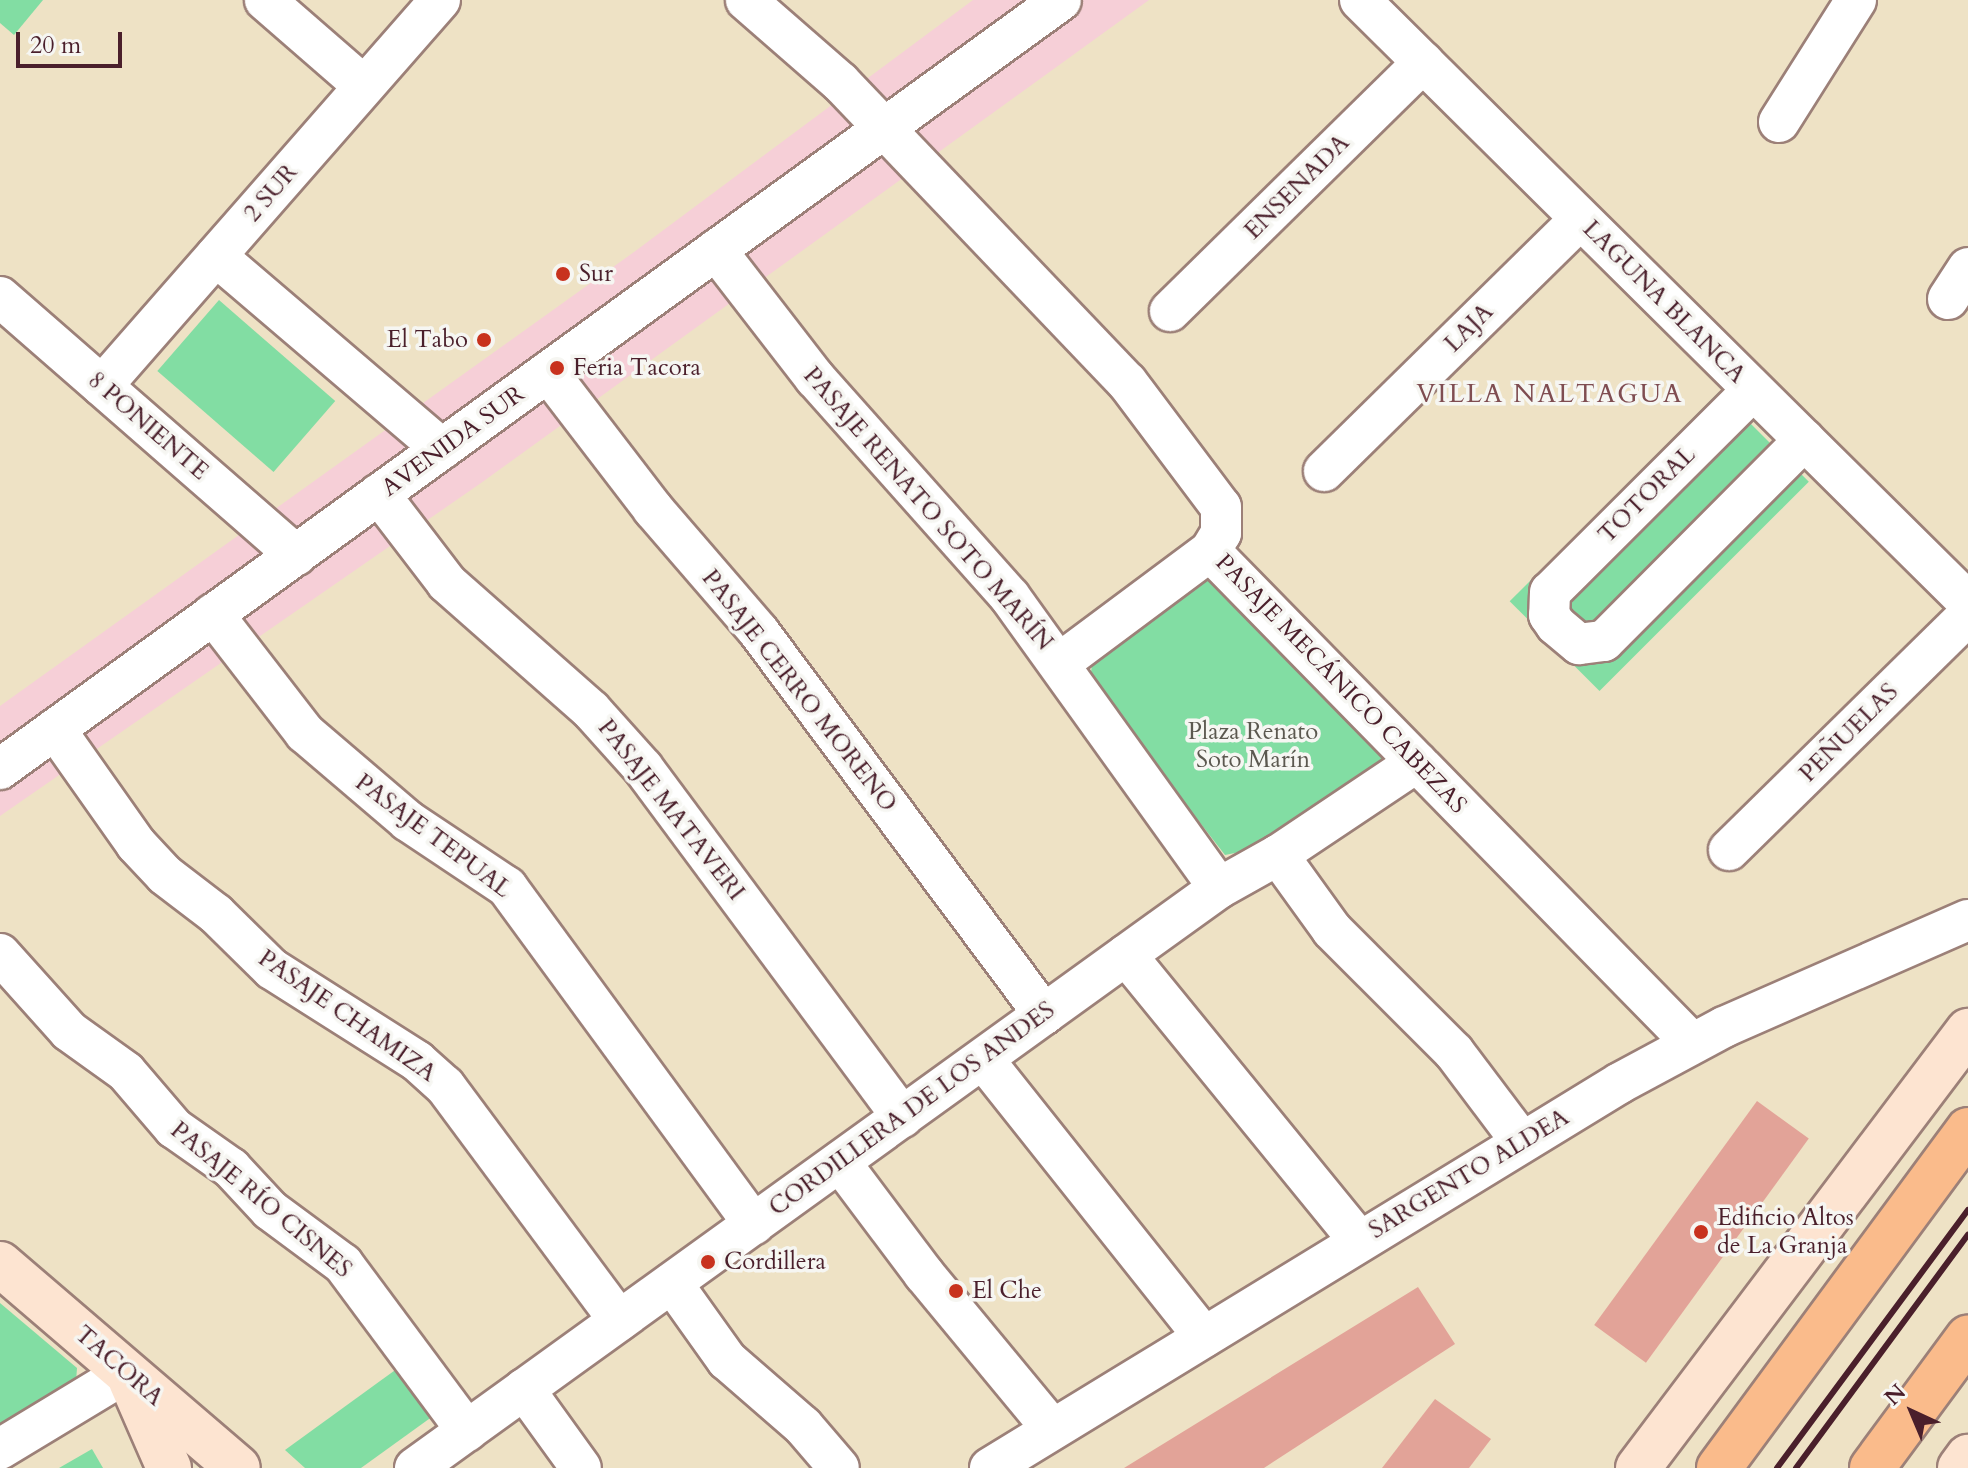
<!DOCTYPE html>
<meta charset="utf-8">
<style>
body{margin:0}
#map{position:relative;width:1968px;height:1468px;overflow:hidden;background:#eee2c5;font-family:Cardo,serif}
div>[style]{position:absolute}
.built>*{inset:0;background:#f6cfd7}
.green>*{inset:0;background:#82dda3;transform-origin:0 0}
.building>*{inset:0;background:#e2a398;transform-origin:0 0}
.roads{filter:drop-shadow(2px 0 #9c8078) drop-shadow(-2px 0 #9c8078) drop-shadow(0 2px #9c8078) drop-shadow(0 -2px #9c8078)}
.street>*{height:40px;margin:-20px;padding:0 20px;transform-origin:20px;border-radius:20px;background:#fff}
.secondary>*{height:44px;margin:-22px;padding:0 22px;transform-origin:22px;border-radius:22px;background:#fde4d1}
.highway>*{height:44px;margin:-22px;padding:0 22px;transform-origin:22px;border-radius:22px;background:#fabb8b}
.rail>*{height:6px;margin:-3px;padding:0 3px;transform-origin:3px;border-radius:3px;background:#4a1f2b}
.dots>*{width:22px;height:22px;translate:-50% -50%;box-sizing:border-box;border:4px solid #f6f6f2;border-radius:50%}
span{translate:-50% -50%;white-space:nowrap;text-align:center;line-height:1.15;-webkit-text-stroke:7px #f6f6f2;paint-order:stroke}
.street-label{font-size:24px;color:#4a1f2b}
.poi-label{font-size:24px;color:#4a1f2b}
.left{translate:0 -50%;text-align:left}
.right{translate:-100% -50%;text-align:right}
.park-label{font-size:24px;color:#5b584f}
.neighbourhood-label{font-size:26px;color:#7f4d51;letter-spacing:2px}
.north{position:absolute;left:1872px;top:1372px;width:80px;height:80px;-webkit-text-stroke:6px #f6f6f2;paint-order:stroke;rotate:316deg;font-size:22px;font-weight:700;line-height:32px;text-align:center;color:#4a1f2b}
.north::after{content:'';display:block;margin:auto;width:28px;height:36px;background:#4a1f2b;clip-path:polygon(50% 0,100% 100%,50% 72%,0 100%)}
.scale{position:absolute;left:16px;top:32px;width:106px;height:36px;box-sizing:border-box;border:4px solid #4a1f2b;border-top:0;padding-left:10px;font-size:24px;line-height:28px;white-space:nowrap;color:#4a1f2b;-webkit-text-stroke:6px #f6f6f2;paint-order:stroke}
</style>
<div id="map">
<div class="built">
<i style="clip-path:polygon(973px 0,1149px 0,481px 483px,0 816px,0 706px,634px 252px)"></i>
</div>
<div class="green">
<i style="clip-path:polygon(0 0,43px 0,14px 35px,0 23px)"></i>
<i style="left:219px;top:300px;width:154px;height:94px;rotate:41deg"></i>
<i style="left:1719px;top:392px;width:127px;height:296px;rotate:45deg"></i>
<i style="clip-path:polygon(1211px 571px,1395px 766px,1275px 845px,1225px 855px,1090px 681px,1094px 647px)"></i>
<i style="clip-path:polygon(0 1303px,77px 1368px,76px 1382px,0 1428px)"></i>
<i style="clip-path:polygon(398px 1368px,440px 1411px,361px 1468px,305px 1468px,285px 1450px)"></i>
<i style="clip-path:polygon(92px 1449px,103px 1468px,59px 1468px)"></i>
</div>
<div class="building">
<i style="left:1757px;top:1101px;width:64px;height:277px;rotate:36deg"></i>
<i style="clip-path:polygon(1418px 1287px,1455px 1344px,1264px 1468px,1124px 1468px)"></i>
<i style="clip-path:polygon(1435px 1399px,1491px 1439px,1469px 1468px,1382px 1468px)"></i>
</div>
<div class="roads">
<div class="street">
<i style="left:265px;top:0;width:131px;rotate:41deg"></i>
<i style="left:746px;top:0;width:125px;rotate:41.1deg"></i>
<i style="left:840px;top:82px;width:415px;rotate:46.3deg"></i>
<i style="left:1127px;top:382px;width:156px;rotate:53.1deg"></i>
<i style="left:1221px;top:507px;width:26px;rotate:90deg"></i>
<i style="left:1221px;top:533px;width:21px;rotate:121deg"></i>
<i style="left:1210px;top:551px;width:187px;rotate:143.3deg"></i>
<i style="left:1360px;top:0;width:856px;rotate:44.72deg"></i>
<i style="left:1779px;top:122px;width:144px;rotate:-57.7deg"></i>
<i style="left:716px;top:250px;width:162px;rotate:52.3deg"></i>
<i style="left:815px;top:378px;width:293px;rotate:48.3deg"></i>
<i style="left:1010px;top:597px;width:358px;rotate:54.3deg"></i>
<i style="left:216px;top:256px;width:297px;rotate:40.5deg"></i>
<i style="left:0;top:297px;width:393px;rotate:41.1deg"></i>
<i style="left:1948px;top:299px;width:37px;rotate:-57deg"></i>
<i style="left:1170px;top:311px;width:355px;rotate:-44.5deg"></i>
<i style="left:548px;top:372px;width:173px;rotate:52.5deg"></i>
<i style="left:653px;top:509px;width:162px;rotate:49.2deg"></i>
<i style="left:759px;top:632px;width:477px;rotate:53.3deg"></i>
<i style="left:102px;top:386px;width:513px;rotate:-48.79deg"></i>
<i style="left:1753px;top:390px;width:286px;rotate:135.1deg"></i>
<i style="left:1550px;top:592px;width:23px;rotate:92deg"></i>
<i style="left:1549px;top:615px;width:12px;rotate:55deg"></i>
<i style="left:1556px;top:625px;width:30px;rotate:40deg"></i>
<i style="left:1579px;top:644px;width:25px;rotate:-7deg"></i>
<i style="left:1604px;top:641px;width:284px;rotate:-45.1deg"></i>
<i style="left:1324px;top:471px;width:359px;rotate:-44.5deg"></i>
<i style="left:379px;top:494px;width:112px;rotate:52.6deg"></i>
<i style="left:447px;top:583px;width:192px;rotate:41.4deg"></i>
<i style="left:591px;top:710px;width:78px;rotate:48.1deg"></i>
<i style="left:643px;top:768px;width:435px;rotate:53.4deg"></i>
<i style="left:1210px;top:551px;width:689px;rotate:45.59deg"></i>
<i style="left:213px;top:614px;width:150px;rotate:52.3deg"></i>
<i style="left:305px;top:733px;width:135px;rotate:40.5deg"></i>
<i style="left:408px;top:821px;width:119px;rotate:33.7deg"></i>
<i style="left:507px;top:887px;width:418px;rotate:53.8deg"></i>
<i style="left:55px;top:729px;width:141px;rotate:54.8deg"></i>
<i style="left:136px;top:844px;width:42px;rotate:46.9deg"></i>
<i style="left:165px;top:875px;width:64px;rotate:37.4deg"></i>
<i style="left:216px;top:914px;width:78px;rotate:44.5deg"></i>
<i style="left:272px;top:969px;width:172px;rotate:32.4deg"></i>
<i style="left:417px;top:1061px;width:38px;rotate:42deg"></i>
<i style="left:445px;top:1086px;width:292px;rotate:53.4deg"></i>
<i style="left:0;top:769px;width:1310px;rotate:-35.93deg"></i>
<i style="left:1729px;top:850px;width:335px;rotate:-44.5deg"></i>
<i style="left:1278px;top:855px;width:92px;rotate:54.2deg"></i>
<i style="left:1332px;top:930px;width:173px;rotate:45deg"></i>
<i style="left:1454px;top:1052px;width:111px;rotate:53deg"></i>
<i style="left:0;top:954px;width:103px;rotate:48.1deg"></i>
<i style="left:69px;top:1031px;width:70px;rotate:35.7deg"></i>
<i style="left:126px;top:1072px;width:74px;rotate:49.4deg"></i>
<i style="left:174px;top:1128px;width:70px;rotate:35.1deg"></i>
<i style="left:231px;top:1168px;width:57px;rotate:47.1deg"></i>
<i style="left:270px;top:1210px;width:91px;rotate:36.5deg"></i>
<i style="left:343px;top:1264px;width:208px;rotate:53.4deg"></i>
<i style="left:1126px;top:955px;width:369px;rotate:50.8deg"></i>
<i style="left:983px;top:1059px;width:355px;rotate:51.5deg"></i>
<i style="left:840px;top:1162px;width:140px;rotate:53.1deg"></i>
<i style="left:924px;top:1274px;width:201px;rotate:50.4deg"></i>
<i style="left:672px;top:1283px;width:95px;rotate:54.5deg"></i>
<i style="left:727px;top:1360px;width:101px;rotate:41deg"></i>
<i style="left:803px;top:1426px;width:55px;rotate:49.4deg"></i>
<i style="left:524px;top:1389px;width:97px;rotate:54.2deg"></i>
<i style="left:0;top:1449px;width:149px;rotate:-31.2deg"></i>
<i style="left:415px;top:1468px;width:991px;rotate:-35.81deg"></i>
<i style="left:1219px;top:888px;width:68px;rotate:-29.2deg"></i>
<i style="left:1278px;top:855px;width:167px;rotate:-33.8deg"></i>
<i style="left:990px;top:1468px;width:738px;rotate:-31.43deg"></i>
<i style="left:1620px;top:1083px;width:118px;rotate:-28.3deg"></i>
<i style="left:1724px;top:1027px;width:266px;rotate:-23.7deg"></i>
</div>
<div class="secondary">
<i style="left:0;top:1264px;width:313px;rotate:40.6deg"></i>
<i style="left:131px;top:1381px;width:95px;rotate:66.4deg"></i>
<i style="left:1638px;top:1468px;width:548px;rotate:-52.94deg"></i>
<i style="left:1960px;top:1468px;width:14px;rotate:-54deg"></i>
</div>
<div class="highway">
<i style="left:1719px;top:1468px;width:420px;rotate:-53.6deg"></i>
<i style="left:1872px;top:1468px;width:162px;rotate:-53.6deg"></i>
</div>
</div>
<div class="rail">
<i style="left:1777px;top:1468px;width:321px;rotate:-53.5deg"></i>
<i style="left:1796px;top:1468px;width:290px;rotate:-53.6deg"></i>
</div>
<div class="dots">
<i style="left:563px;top:274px;background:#c8321e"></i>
<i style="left:484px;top:340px;background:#c8321e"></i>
<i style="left:557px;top:368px;background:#c8321e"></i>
<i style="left:1701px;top:1232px;background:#c8321e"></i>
<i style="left:708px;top:1262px;background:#c8321e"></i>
<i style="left:956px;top:1291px;background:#c8321e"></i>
</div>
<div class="street-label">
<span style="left:1297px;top:187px;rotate:-45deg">ENSENADA</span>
<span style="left:271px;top:193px;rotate:-49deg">2 SUR</span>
<span style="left:1664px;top:302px;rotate:45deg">LAGUNA BLANCA</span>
<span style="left:1469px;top:328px;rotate:-45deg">LAJA</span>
<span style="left:148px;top:426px;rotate:41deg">8 PONIENTE</span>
<span style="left:453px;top:441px;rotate:-36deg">AVENIDA SUR</span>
<span style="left:1647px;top:495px;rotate:-45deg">TOTORAL</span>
<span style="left:928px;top:509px;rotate:49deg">PASAJE RENATO SOTO MARÍN</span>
<span style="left:1341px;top:684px;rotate:46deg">PASAJE MECÁNICO CABEZAS</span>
<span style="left:799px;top:691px;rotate:52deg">PASAJE CERRO MORENO</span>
<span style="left:1849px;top:733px;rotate:-45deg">PEÑUELAS</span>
<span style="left:671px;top:810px;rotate:52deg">PASAJE MATAVERI</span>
<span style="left:433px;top:836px;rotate:37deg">PASAJE TEPUAL</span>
<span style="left:347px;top:1016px;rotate:35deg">PASAJE CHAMIZA</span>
<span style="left:912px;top:1109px;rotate:-36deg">CORDILLERA DE LOS ANDES</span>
<span style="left:1469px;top:1174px;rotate:-31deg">SARGENTO ALDEA</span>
<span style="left:261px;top:1200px;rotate:40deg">PASAJE RÍO CISNES</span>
<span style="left:119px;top:1366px;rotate:41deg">TACORA</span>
</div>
<div class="poi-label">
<span class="left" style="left:579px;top:274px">Sur</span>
<span class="right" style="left:468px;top:340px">El Tabo</span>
<span class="left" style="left:573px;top:368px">Feria Tacora</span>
<span class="left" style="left:1717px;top:1232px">Edificio Altos<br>de La Granja</span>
<span class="left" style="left:724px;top:1262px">Cordillera</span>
<span class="left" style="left:972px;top:1291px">El Che</span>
</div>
<div class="park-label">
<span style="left:1253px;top:746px">Plaza Renato<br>Soto Marín</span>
</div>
<div class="neighbourhood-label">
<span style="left:1550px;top:394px">VILLA NALTAGUA</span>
</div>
<div class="north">N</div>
<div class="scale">20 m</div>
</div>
